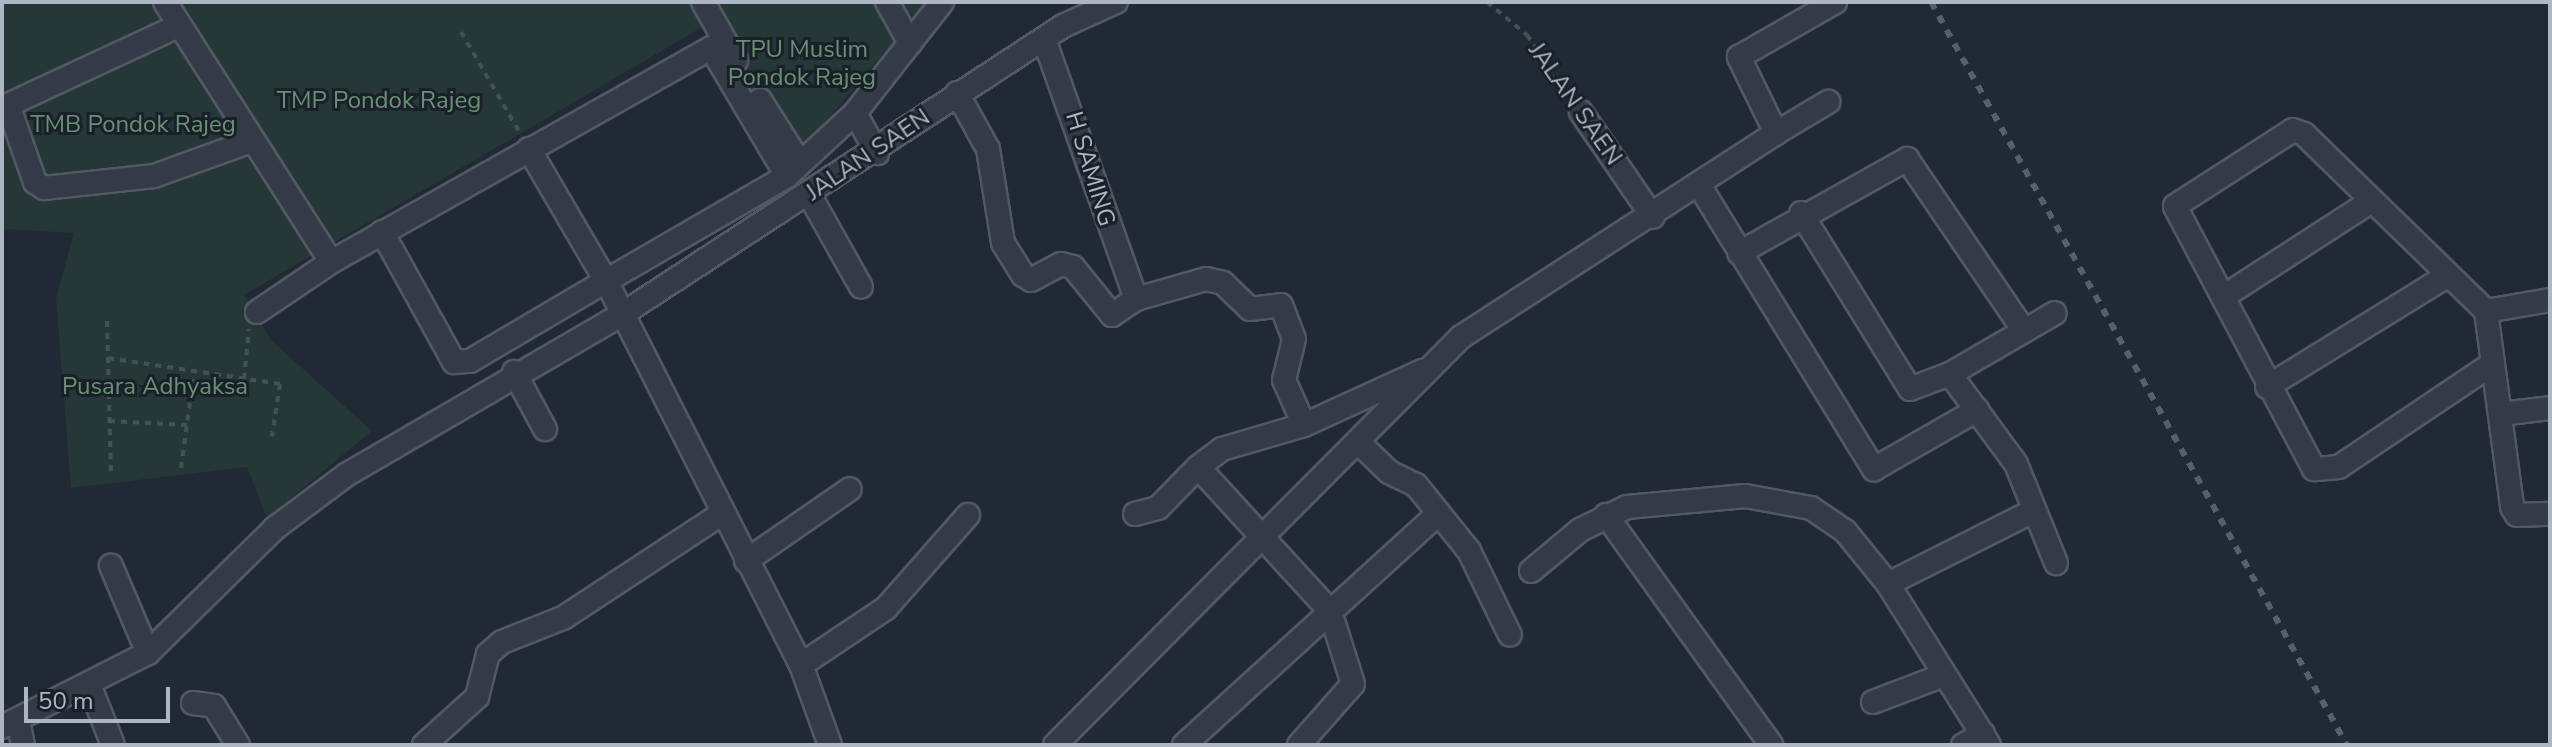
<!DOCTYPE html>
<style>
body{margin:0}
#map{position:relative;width:2552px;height:747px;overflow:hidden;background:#212935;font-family:"Nunito Sans",sans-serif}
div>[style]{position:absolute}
.green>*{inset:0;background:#263738}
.path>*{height:4px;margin-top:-2px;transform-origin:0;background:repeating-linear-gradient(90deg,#425356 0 6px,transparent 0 12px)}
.roads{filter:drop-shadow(2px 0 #525964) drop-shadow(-2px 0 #525964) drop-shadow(0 2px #525964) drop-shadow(0 -2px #525964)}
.minor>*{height:22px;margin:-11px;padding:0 11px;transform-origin:11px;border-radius:11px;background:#343b46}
.rail>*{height:6px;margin-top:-3px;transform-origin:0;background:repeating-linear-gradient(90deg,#565f6d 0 8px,transparent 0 16px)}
span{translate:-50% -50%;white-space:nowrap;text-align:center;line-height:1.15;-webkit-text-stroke:6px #1a202a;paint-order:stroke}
.park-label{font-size:24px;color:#689173}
.street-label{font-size:24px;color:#aeb6c3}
.frame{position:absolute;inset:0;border:4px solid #aeb6c3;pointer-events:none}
.scale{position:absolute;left:24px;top:687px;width:146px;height:36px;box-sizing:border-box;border:4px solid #aeb6c3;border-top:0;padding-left:10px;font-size:24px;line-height:28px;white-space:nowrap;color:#aeb6c3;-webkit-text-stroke:6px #1a202a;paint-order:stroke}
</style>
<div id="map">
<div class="green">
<i style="clip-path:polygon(2px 2px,928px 2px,789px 164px,711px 22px,244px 295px,271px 340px,372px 431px,267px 518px,247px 467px,71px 488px,56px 298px,74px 233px,2px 229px)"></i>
</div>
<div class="path">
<i style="left:1382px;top:2px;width:47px"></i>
<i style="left:1487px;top:2px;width:52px;rotate:39.5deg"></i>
<i style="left:1527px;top:35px;width:73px;rotate:55deg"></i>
<i style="left:461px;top:32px;width:117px;rotate:59.7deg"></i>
<i style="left:107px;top:321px;width:150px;rotate:88.5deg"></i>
<i style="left:108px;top:358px;width:174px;rotate:8.6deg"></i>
<i style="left:280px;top:384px;width:53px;rotate:98.7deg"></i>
<i style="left:244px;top:379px;width:50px;rotate:-84.3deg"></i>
<i style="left:109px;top:421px;width:78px;rotate:2.9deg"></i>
<i style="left:181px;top:468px;width:97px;rotate:-82.3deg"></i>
</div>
<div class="roads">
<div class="minor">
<i style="left:165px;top:2px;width:308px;rotate:57.4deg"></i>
<i style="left:703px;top:2px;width:67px;rotate:60.4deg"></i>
<i style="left:887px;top:2px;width:47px;rotate:60.7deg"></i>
<i style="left:1044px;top:39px;width:276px;rotate:70.5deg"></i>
<i style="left:1136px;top:299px;width:73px;rotate:-15.9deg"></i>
<i style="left:1206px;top:279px;width:17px;rotate:13deg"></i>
<i style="left:1223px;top:283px;width:37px;rotate:44deg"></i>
<i style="left:1250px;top:309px;width:31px;rotate:-7deg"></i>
<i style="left:1281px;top:305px;width:36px;rotate:69deg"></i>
<i style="left:1294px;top:339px;width:42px;rotate:103.7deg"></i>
<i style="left:1284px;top:380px;width:49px;rotate:66deg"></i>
<i style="left:957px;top:93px;width:64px;rotate:61deg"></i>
<i style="left:988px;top:149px;width:95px;rotate:80.9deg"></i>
<i style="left:1003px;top:243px;width:38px;rotate:58deg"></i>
<i style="left:1023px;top:275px;width:9px;rotate:32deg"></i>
<i style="left:1031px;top:280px;width:34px;rotate:-28deg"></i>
<i style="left:1061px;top:264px;width:12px;rotate:14deg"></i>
<i style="left:1073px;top:267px;width:62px;rotate:50.9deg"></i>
<i style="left:1112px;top:315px;width:29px;rotate:-34deg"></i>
<i style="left:760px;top:100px;width:75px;rotate:57.6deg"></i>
<i style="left:8px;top:105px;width:187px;rotate:-24.9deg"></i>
<i style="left:2px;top:106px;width:6px;rotate:-9deg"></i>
<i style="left:8px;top:105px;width:82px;rotate:70.7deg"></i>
<i style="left:35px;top:182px;width:11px;rotate:34deg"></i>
<i style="left:44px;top:188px;width:111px;rotate:-6.2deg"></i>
<i style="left:154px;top:176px;width:103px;rotate:-19.8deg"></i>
<i style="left:1581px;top:112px;width:127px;rotate:55.6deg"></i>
<i style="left:855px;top:113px;width:46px;rotate:61.2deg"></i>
<i style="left:1776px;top:133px;width:61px;rotate:-30.8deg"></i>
<i style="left:1699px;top:185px;width:334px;rotate:58.4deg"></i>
<i style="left:1874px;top:469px;width:119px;rotate:-29.8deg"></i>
<i style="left:810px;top:196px;width:104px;rotate:60.7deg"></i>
<i style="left:1801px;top:213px;width:207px;rotate:58.2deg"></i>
<i style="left:1910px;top:389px;width:43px;rotate:-20.6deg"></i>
<i style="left:1950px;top:374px;width:112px;rotate:53.7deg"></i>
<i style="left:2016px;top:464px;width:107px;rotate:68deg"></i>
<i style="left:382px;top:232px;width:149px;rotate:61deg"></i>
<i style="left:454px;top:362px;width:16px;rotate:-4deg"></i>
<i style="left:470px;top:361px;width:158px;rotate:-30.5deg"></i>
<i style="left:606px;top:281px;width:153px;rotate:-120.3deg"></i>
<i style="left:1739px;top:253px;width:193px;rotate:-29.2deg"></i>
<i style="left:1907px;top:159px;width:206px;rotate:55.7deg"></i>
<i style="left:2223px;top:297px;width:175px;rotate:-32.9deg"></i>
<i style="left:2486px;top:311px;width:65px;rotate:-9.8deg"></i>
<i style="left:257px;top:312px;width:89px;rotate:-34deg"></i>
<i style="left:331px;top:262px;width:436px;rotate:-29.4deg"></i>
<i style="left:711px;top:48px;width:149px;rotate:59.3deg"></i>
<i style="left:2492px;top:364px;width:184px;rotate:146.1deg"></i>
<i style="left:2339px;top:467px;width:25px;rotate:175deg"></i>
<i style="left:2314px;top:469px;width:297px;rotate:-117.9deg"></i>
<i style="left:2175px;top:206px;width:140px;rotate:-32.8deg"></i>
<i style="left:2293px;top:130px;width:12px;rotate:20deg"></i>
<i style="left:2304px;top:134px;width:254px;rotate:44.2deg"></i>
<i style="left:2486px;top:311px;width:198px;rotate:82.4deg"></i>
<i style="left:2512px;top:507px;width:9px;rotate:58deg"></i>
<i style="left:2517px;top:515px;width:33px;rotate:-2deg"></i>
<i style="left:514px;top:372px;width:65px;rotate:61.5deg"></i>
<i style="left:1950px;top:374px;width:121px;rotate:-30.2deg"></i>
<i style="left:2267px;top:387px;width:213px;rotate:-31.7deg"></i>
<i style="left:2500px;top:414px;width:50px;rotate:-6.8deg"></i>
<i style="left:1360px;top:444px;width:40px;rotate:44deg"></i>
<i style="left:1389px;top:472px;width:30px;rotate:26deg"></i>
<i style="left:1416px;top:485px;width:85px;rotate:51.2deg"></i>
<i style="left:1469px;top:551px;width:93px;rotate:64deg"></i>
<i style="left:1135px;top:514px;width:24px;rotate:-15deg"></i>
<i style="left:1158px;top:508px;width:57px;rotate:-45.7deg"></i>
<i style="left:1606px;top:515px;width:283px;rotate:54.3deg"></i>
<i style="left:746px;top:561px;width:126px;rotate:-34.7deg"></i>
<i style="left:1531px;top:571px;width:64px;rotate:-39.9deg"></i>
<i style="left:1580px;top:530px;width:52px;rotate:-26.1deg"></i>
<i style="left:1627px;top:507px;width:119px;rotate:-5.3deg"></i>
<i style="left:1745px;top:496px;width:67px;rotate:10.3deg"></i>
<i style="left:1811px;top:508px;width:41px;rotate:34.1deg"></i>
<i style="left:1845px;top:531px;width:68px;rotate:50.9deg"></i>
<i style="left:1888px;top:584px;width:190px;rotate:57.9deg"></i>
<i style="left:1888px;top:584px;width:151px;rotate:-26.7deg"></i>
<i style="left:148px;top:653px;width:178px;rotate:-44.5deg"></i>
<i style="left:275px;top:528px;width:89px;rotate:-36.7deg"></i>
<i style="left:346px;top:475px;width:322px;rotate:-30.2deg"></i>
<i style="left:624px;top:313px;width:524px;rotate:-33.17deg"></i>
<i style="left:1063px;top:26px;width:58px;rotate:-24.4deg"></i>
<i style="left:801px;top:665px;width:102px;rotate:-33.8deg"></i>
<i style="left:886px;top:608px;width:124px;rotate:-48.6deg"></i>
<i style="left:90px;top:687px;width:62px;rotate:68.4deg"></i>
<i style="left:1873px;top:702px;width:76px;rotate:-20.8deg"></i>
<i style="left:193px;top:703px;width:21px;rotate:8deg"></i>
<i style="left:214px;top:706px;width:46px;rotate:58.4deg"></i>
<i style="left:18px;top:720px;width:25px;rotate:79deg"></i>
<i style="left:2px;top:727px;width:164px;rotate:-26.9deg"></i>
<i style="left:148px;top:653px;width:95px;rotate:-113deg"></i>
<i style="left:424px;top:745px;width:72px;rotate:-42.2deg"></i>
<i style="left:477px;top:697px;width:44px;rotate:-75.7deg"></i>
<i style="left:488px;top:654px;width:18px;rotate:-41deg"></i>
<i style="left:502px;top:642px;width:66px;rotate:-21.5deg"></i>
<i style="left:563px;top:618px;width:191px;rotate:-33.3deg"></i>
<i style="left:830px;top:745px;width:85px;rotate:-109.9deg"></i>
<i style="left:801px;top:665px;width:431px;rotate:-116.9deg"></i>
<i style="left:606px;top:281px;width:209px;rotate:-30.1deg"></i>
<i style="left:787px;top:176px;width:93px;rotate:-42.8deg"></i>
<i style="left:855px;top:113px;width:141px;rotate:-51.9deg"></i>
<i style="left:1055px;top:745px;width:576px;rotate:-45.14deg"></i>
<i style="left:1461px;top:337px;width:375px;rotate:-32.9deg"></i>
<i style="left:1776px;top:133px;width:85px;rotate:-116deg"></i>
<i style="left:1739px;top:57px;width:111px;rotate:-29.8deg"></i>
<i style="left:1184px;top:745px;width:343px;rotate:-42.3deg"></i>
<i style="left:1299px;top:745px;width:81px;rotate:-48.5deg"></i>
<i style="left:1353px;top:684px;width:77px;rotate:-107.5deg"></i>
<i style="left:1330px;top:611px;width:195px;rotate:-132.5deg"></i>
<i style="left:1198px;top:467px;width:30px;rotate:-37deg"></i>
<i style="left:1222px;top:449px;width:85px;rotate:-16.3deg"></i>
<i style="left:1304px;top:425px;width:130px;rotate:-24.6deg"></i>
<i style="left:1963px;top:745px;width:23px;rotate:-29deg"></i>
</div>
</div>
<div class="rail">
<i style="left:1931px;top:2px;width:852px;rotate:60.76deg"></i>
</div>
<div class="park-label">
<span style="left:802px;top:64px">TPU Muslim<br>Pondok Rajeg</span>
<span style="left:379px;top:101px">TMP Pondok Rajeg</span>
<span style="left:133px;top:125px">TMB Pondok Rajeg</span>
<span style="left:155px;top:387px">Pusara Adhyaksa</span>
</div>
<div class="street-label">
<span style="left:1575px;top:104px;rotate:55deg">JALAN SAEN</span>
<span style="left:868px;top:155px;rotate:-34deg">JALAN SAEN</span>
<span style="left:1090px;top:169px;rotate:73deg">H SAMING</span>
</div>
<div class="frame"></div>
<div class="scale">50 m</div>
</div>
